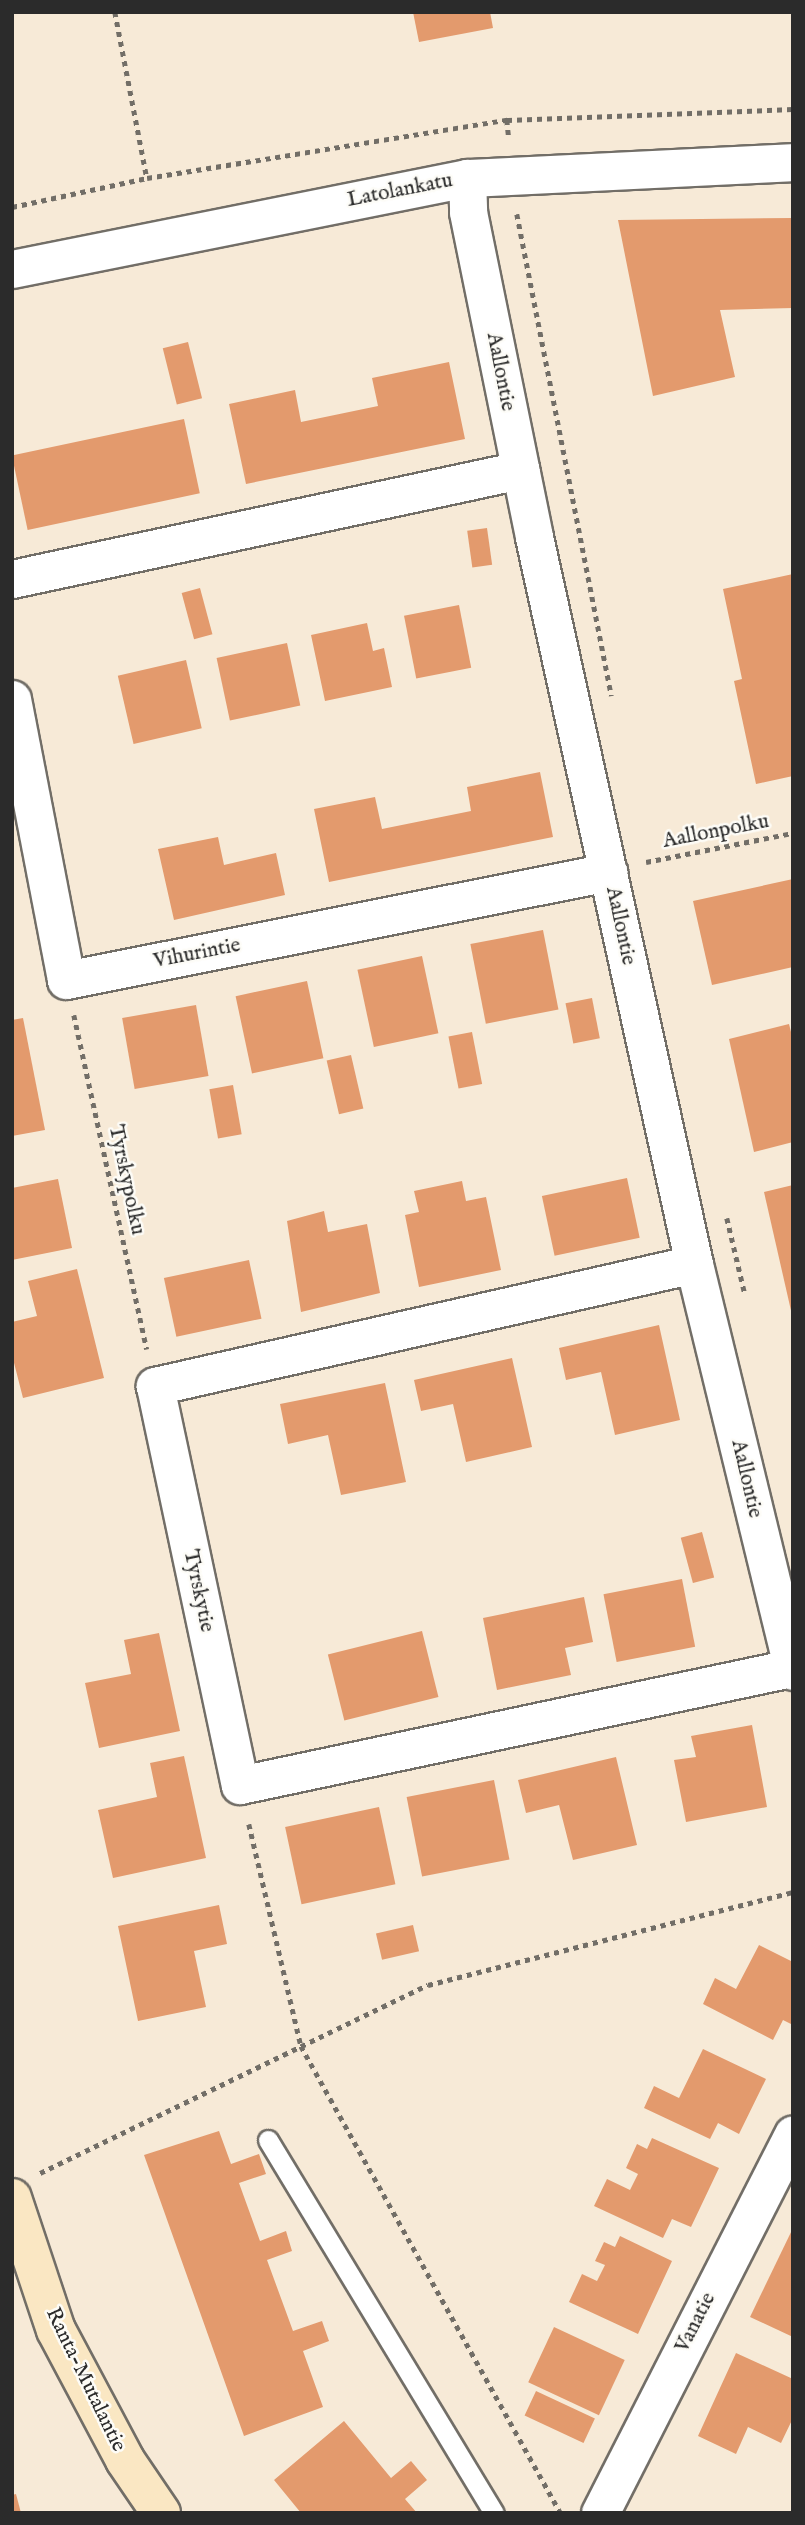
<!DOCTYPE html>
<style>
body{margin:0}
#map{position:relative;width:805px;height:2525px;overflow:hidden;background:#f7ead7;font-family:"IM FELL English",serif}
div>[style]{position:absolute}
.building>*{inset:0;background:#e39a6d;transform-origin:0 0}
.path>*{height:4.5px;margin-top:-2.25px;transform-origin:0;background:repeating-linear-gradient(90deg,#726e67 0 5px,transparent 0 10px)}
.roads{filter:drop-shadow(2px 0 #726e67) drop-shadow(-2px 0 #726e67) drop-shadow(0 2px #726e67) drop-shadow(0 -2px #726e67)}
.lane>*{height:19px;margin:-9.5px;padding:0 9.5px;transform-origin:9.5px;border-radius:9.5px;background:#fff}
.street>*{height:37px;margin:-18.5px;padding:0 18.5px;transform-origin:18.5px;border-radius:18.5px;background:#fff}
.secondary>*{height:38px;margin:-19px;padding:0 19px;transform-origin:19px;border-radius:19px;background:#fae7c3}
span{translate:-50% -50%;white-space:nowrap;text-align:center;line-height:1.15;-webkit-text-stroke:5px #fdfcf7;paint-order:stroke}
.street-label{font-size:21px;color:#2b2b2b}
.frame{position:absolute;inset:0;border:14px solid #2b2b2b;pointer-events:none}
</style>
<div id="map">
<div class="building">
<i style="clip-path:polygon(413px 12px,490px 12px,493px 28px,419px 42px)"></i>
<i style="clip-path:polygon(793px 218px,793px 308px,720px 310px,735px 377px,653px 396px,618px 220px)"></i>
<i style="left:188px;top:342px;width:58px;height:26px;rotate:76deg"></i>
<i style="clip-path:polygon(449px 362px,465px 439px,246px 484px,229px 404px,295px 390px,301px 422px,378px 406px,372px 378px)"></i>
<i style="left:184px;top:419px;width:76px;height:176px;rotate:78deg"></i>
<i style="left:487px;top:528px;width:37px;height:20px;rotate:82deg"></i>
<i style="clip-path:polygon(793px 574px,793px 776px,756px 784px,734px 681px,742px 679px,723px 589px)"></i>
<i style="left:200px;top:588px;width:48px;height:19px;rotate:75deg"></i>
<i style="left:459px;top:605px;width:64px;height:56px;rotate:79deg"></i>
<i style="clip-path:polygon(367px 623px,373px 651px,384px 648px,392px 687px,325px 701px,311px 635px)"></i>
<i style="left:287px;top:643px;width:64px;height:72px;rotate:78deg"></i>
<i style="left:186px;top:660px;width:70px;height:70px;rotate:77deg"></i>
<i style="clip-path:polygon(540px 772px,553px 837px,329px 882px,314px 809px,375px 797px,382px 829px,471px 811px,467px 787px)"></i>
<i style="clip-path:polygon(218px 837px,224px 865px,276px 853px,285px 895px,174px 920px,158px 849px)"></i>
<i style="clip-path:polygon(793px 879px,793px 967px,712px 985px,693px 901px)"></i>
<i style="left:543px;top:930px;width:81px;height:74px;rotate:79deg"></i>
<i style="left:422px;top:956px;width:79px;height:66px;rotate:78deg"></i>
<i style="left:307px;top:981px;width:79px;height:73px;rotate:78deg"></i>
<i style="left:592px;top:998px;width:41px;height:27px;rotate:79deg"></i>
<i style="left:196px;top:1005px;width:72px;height:75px;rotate:80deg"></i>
<i style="clip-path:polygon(23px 1018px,45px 1130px,12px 1136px,12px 1020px)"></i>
<i style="clip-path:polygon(789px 1024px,793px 1040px,793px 1142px,754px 1152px,729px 1039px)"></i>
<i style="left:472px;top:1032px;width:53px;height:24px;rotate:79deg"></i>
<i style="left:351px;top:1055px;width:55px;height:25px;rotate:77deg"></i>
<i style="left:233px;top:1085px;width:50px;height:24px;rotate:80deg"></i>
<i style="left:627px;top:1178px;width:61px;height:87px;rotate:78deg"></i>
<i style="clip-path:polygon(58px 1179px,72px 1248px,12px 1260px,12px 1188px)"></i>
<i style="clip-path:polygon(462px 1181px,466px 1201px,486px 1197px,501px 1270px,419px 1287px,405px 1215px,419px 1212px,414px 1191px)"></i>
<i style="clip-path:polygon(793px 1185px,793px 1315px,792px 1315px,764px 1192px)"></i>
<i style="clip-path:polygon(324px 1211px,328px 1232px,367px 1224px,380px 1293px,301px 1312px,287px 1221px)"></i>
<i style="left:249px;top:1260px;width:60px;height:87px;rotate:78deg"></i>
<i style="clip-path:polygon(77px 1269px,104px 1378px,23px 1398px,12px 1355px,12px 1322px,37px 1316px,28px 1281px)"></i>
<i style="clip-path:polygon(659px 1325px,680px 1420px,615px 1435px,601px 1372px,566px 1380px,559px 1348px)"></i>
<i style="clip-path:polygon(512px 1358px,532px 1447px,466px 1462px,453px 1404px,421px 1411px,414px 1380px)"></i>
<i style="clip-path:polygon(385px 1383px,406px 1482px,341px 1495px,328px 1435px,288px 1444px,280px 1404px)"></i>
<i style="left:702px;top:1532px;width:47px;height:22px;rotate:75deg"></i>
<i style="left:682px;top:1579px;width:69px;height:80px;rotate:79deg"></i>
<i style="clip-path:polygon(584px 1597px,593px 1642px,565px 1648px,571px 1675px,497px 1690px,483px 1618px)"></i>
<i style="left:422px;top:1631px;width:68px;height:97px;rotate:76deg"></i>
<i style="clip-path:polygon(159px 1633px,180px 1731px,99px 1748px,85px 1683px,131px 1674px,124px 1640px)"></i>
<i style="clip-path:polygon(752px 1725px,767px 1807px,686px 1822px,674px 1760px,696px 1757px,691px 1736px)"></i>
<i style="clip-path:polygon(184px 1756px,206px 1858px,113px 1878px,98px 1810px,157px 1797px,150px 1763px)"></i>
<i style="clip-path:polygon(616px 1757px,637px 1845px,573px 1860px,559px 1805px,526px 1813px,518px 1780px)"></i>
<i style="left:494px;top:1780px;width:81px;height:89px;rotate:79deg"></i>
<i style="left:379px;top:1807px;width:79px;height:96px;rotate:78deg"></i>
<i style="clip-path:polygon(219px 1905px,227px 1944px,194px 1951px,206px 2007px,138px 2021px,118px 1926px)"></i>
<i style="left:413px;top:1925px;width:27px;height:38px;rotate:77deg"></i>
<i style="clip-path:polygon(759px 1945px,793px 1962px,793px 2025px,783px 2020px,773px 2040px,703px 2004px,715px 1978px,736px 1989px)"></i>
<i style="clip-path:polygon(703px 2049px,766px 2079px,739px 2134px,718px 2123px,710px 2139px,644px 2108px,654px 2086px,679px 2098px)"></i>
<i style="clip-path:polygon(219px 2131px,231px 2164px,259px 2154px,266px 2174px,239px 2183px,260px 2241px,286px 2231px,292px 2251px,267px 2260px,293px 2331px,322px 2321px,329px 2341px,303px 2351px,323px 2407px,244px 2436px,144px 2155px)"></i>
<i style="clip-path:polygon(652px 2138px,719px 2168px,691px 2227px,672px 2219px,663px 2238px,594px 2206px,607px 2179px,630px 2190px,638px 2174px,626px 2168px,637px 2144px,647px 2149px)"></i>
<i style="clip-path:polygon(793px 2228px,793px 2337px,750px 2317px)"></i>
<i style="clip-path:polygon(620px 2236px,672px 2261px,638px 2334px,569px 2302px,582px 2274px,597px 2281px,605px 2265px,595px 2261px,604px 2242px,615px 2247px)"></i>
<i style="left:554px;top:2327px;width:78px;height:61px;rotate:25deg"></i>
<i style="clip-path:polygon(736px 2353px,793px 2379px,793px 2418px,781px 2443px,748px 2427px,736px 2454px,698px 2436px)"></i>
<i style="left:536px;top:2391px;width:65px;height:27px;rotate:25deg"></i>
<i style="clip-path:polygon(344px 2421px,391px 2478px,411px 2461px,427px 2480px,405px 2499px,417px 2513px,301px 2513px,274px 2480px)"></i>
<i style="clip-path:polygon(16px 2494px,21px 2513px,12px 2513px,12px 2495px)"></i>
</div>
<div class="path">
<i style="left:115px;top:12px;width:169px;rotate:79.1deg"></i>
<i style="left:147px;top:178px;width:365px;rotate:-9.2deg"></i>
<i style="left:507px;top:120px;width:19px;rotate:84deg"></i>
<i style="left:507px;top:120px;width:286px;rotate:-2.2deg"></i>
<i style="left:12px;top:207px;width:138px;rotate:-12.1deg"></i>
<i style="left:517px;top:214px;width:491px;rotate:78.9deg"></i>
<i style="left:646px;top:862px;width:150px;rotate:-11.2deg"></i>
<i style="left:74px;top:1015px;width:342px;rotate:77.7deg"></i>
<i style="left:727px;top:1218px;width:78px;rotate:76.7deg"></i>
<i style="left:249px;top:1824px;width:228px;rotate:76.8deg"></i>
<i style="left:301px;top:2046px;width:533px;rotate:60.93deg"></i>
<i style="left:40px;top:2173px;width:431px;rotate:-25.9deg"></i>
<i style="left:428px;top:1985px;width:377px;rotate:-14.3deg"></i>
</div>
<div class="roads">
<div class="lane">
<i style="left:268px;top:2140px;width:436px;rotate:58.8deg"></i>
</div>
<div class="street">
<i style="left:467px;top:178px;width:34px;rotate:88deg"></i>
<i style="left:468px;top:212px;width:332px;rotate:78.5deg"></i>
<i style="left:534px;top:537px;width:744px;rotate:77.59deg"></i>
<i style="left:694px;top:1264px;width:419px;rotate:76.3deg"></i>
<i style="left:12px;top:269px;width:464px;rotate:-11.3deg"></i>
<i style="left:467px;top:178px;width:326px;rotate:-2.8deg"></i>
<i style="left:12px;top:579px;width:520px;rotate:-12.11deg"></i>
<i style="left:12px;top:699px;width:286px;rotate:79.1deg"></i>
<i style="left:66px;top:980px;width:553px;rotate:-11.27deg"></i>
<i style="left:694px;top:1264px;width:553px;rotate:167.25deg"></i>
<i style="left:155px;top:1386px;width:408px;rotate:78deg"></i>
<i style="left:240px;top:1785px;width:563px;rotate:-11.99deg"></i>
<i style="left:600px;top:2513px;width:425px;rotate:-63deg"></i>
</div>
<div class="secondary">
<i style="left:12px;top:2198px;width:139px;rotate:71.6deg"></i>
<i style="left:56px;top:2330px;width:147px;rotate:62deg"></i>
<i style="left:125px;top:2460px;width:64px;rotate:55.8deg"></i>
</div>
</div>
<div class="street-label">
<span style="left:400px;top:191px;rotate:-11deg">Latolankatu</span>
<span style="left:500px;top:372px;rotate:79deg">Aallontie</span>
<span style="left:716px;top:832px;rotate:-11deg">Aallonpolku</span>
<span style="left:620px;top:926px;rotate:78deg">Aallontie</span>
<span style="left:197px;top:954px;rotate:-11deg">Vihurintie</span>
<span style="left:126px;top:1180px;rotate:78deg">Tyrskypolku</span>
<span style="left:746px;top:1479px;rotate:77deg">Aallontie</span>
<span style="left:198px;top:1591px;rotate:78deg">Tyrskytie</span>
<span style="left:696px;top:2323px;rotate:-63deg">Vanatie</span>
<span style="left:85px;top:2380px;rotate:64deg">Ranta-Mutalantie</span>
</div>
<div class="frame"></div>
</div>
